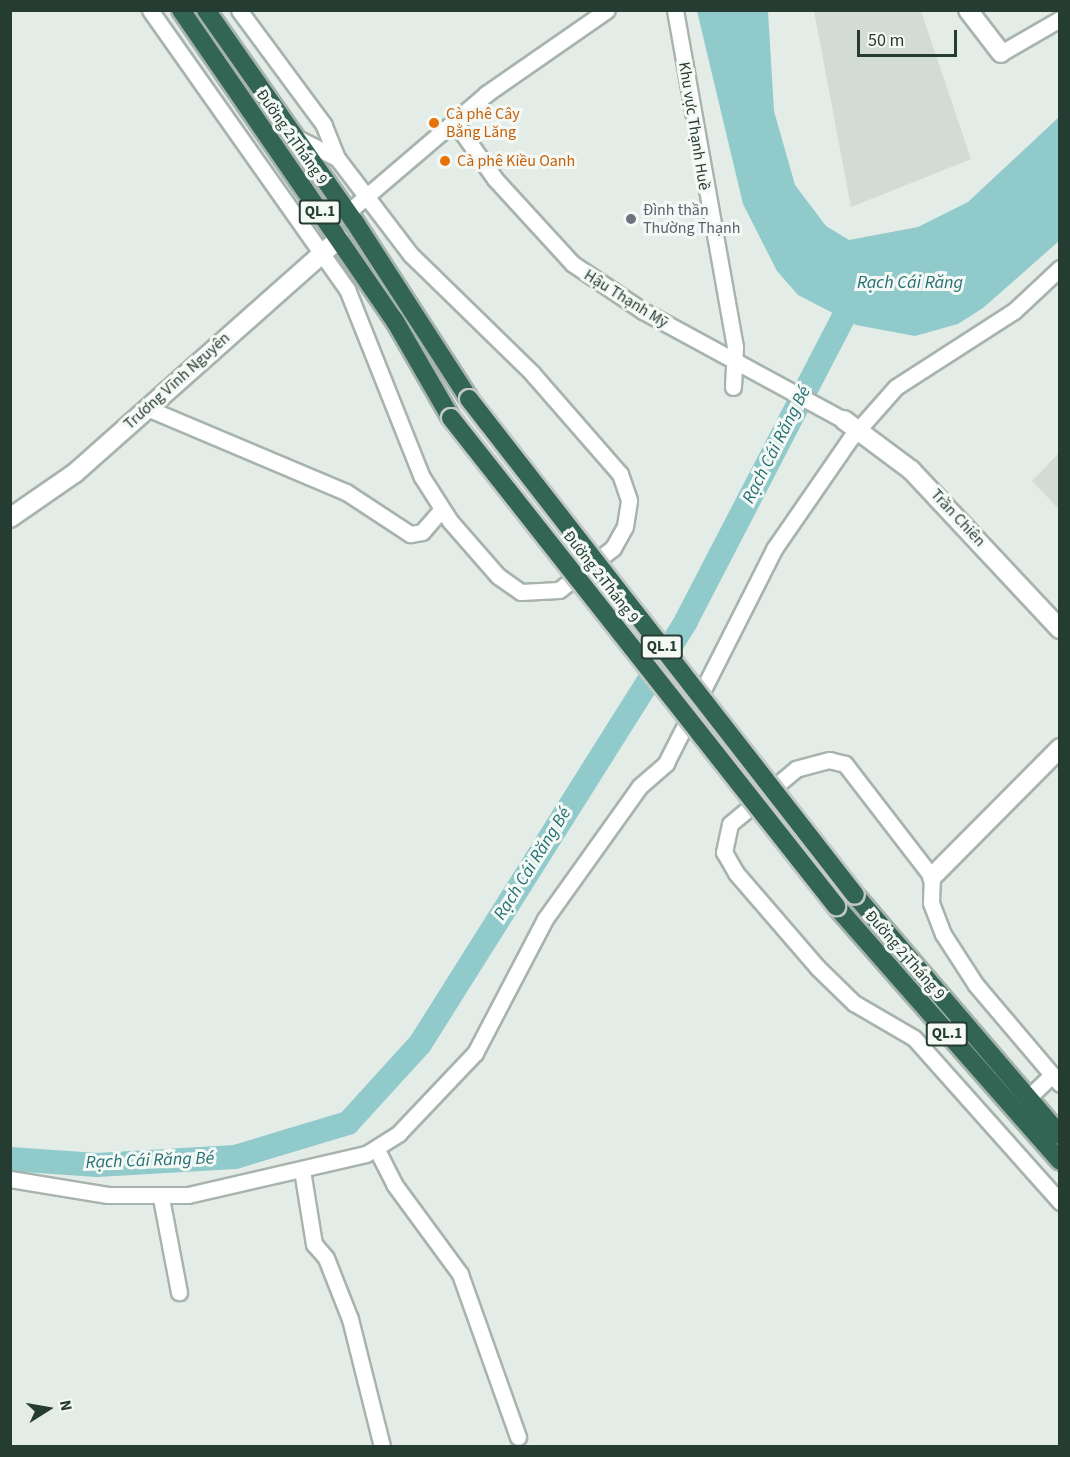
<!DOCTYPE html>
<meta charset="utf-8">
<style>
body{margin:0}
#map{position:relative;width:1070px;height:1457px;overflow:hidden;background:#e4ece7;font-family:"Source Sans 3",sans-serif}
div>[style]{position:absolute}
.built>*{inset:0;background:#d2dbd6}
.water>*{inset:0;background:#91cacb}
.river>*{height:24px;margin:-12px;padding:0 12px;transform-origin:12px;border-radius:12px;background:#91cacb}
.roads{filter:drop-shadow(2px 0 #a7b4ad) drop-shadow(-2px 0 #a7b4ad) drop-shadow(0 2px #a7b4ad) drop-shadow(0 -2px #a7b4ad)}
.street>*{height:15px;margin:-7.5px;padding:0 7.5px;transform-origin:7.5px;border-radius:7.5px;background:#fff}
.secondary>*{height:18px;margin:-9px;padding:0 9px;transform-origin:9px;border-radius:9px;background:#fff}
.highway>*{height:18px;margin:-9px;padding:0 9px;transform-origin:9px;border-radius:9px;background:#336554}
.bridges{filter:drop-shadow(2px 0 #c2c8c6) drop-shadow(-2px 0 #c2c8c6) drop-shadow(0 2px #c2c8c6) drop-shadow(0 -2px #c2c8c6)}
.highway-bridge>*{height:18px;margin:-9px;padding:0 9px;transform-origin:9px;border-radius:9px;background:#336554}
.dots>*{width:16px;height:16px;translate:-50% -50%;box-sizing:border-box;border:3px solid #f4f9f6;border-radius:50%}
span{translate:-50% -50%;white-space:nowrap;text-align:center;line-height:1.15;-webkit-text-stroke:6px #f4f9f6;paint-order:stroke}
.shield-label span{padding:2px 4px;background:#f4f9f6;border:2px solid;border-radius:4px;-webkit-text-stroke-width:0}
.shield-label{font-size:15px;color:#253c32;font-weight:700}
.food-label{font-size:16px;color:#c56008}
.left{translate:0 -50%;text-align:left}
.street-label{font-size:16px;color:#253c32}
.worship-label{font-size:16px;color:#5b616d}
.water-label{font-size:18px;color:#246f72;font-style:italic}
.frame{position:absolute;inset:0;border:12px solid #253c32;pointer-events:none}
.north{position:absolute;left:18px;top:1379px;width:60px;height:60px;-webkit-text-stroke:4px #f4f9f6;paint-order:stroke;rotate:79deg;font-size:16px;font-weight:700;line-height:24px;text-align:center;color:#253c32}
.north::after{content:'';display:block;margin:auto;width:21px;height:27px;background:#253c32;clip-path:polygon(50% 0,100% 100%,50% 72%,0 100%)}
.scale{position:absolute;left:857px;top:30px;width:100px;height:27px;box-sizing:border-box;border:3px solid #253c32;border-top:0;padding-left:8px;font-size:18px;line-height:21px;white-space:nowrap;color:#253c32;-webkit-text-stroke:4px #f4f9f6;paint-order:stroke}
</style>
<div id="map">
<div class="built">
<i style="clip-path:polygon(814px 11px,921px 11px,971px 159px,851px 207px)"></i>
<i style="clip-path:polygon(1059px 453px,1059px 509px,1032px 481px)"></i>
</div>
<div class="water">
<i style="clip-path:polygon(697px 11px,768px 11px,774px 111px,795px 185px,826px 226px,849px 240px,918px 227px,968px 202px,1059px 117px,1059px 241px,983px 308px,958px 324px,915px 336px,856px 325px,798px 295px,777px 271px,743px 204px)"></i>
</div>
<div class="river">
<i style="left:10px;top:1159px;width:87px;rotate:3.9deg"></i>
<i style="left:97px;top:1165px;width:138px;rotate:-3.3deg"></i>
<i style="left:235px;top:1157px;width:118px;rotate:-16.7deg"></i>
<i style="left:348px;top:1123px;width:107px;rotate:-47.7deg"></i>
<i style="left:420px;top:1044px;width:500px;rotate:-57.8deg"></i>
<i style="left:686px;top:621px;width:374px;rotate:-62.6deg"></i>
</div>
<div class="roads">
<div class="street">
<i style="left:150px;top:10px;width:342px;rotate:54.8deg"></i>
<i style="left:347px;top:289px;width:202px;rotate:68.3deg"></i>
<i style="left:422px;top:477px;width:52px;rotate:57.5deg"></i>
<i style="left:450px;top:521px;width:73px;rotate:48.9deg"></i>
<i style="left:498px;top:576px;width:28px;rotate:35deg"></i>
<i style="left:521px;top:592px;width:38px;rotate:-3deg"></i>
<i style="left:559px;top:590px;width:68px;rotate:-37.9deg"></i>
<i style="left:613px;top:548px;width:25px;rotate:-61deg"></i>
<i style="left:625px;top:526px;width:26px;rotate:-81deg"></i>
<i style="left:629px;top:500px;width:28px;rotate:-109deg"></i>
<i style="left:620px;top:474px;width:134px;rotate:-131.1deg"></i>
<i style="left:532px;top:373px;width:169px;rotate:-135.7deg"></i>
<i style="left:411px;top:255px;width:122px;rotate:-127.3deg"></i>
<i style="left:337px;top:158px;width:35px;rotate:-112deg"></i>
<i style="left:324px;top:125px;width:143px;rotate:-126.5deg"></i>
<i style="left:675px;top:10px;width:342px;rotate:79.9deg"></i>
<i style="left:735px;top:347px;width:40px;rotate:92.9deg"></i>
<i style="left:1001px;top:53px;width:68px;rotate:-30deg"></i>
<i style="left:454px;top:121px;width:71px;rotate:54.7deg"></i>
<i style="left:495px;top:179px;width:115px;rotate:47.5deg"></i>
<i style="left:573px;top:264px;width:84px;rotate:33.9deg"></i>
<i style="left:643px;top:311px;width:229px;rotate:28.5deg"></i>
<i style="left:295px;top:137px;width:47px;rotate:26.6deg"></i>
<i style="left:348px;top:212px;width:182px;rotate:-40.5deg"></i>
<i style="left:486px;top:94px;width:147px;rotate:-34.8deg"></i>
<i style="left:147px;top:408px;width:216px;rotate:22.9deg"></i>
<i style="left:346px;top:492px;width:77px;rotate:33.3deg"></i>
<i style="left:410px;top:534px;width:12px;rotate:-9deg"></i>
<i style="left:422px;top:532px;width:30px;rotate:-49deg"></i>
<i style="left:1060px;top:1084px;width:130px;rotate:-130.3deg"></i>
<i style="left:976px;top:985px;width:61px;rotate:-122.9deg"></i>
<i style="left:943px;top:934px;width:33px;rotate:-111deg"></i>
<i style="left:931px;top:903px;width:26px;rotate:-88deg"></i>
<i style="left:932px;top:877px;width:143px;rotate:-127.6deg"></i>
<i style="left:845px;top:764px;width:16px;rotate:-166deg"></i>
<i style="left:829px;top:760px;width:34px;rotate:165deg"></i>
<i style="left:796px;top:769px;width:86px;rotate:140.2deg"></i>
<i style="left:730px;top:824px;width:29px;rotate:102deg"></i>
<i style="left:724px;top:852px;width:24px;rotate:60deg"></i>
<i style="left:736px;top:873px;width:124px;rotate:49.2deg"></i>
<i style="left:817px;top:967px;width:52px;rotate:44.2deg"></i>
<i style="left:854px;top:1003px;width:69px;rotate:30.3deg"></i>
<i style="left:914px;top:1038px;width:220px;rotate:48.3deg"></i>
<i style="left:1028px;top:1098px;width:33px;rotate:-44deg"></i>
<i style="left:377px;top:1150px;width:38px;rotate:63deg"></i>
<i style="left:394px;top:1184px;width:112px;rotate:53.7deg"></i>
<i style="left:460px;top:1274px;width:173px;rotate:70.4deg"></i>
<i style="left:302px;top:1170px;width:75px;rotate:80.8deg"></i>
<i style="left:314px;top:1244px;width:18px;rotate:49deg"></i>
<i style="left:326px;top:1258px;width:66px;rotate:68.5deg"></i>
<i style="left:350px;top:1319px;width:131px;rotate:75.9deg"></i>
<i style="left:10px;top:1179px;width:99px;rotate:9.3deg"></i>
<i style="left:108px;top:1195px;width:80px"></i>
<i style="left:188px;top:1195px;width:183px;rotate:-13deg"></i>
<i style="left:366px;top:1154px;width:39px;rotate:-32deg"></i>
<i style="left:399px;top:1133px;width:110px;rotate:-46.5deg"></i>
<i style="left:475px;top:1053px;width:151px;rotate:-62.4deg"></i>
<i style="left:545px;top:919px;width:163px;rotate:-54.5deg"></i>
<i style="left:640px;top:786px;width:35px;rotate:-41deg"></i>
<i style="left:666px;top:763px;width:240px;rotate:-63.2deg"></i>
<i style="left:774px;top:549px;width:134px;rotate:-55.4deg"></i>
<i style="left:850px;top:439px;width:69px;rotate:-48.5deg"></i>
<i style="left:896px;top:387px;width:140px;rotate:-32.8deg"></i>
<i style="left:1014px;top:311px;width:63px;rotate:-43.1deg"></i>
<i style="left:161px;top:1198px;width:96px;rotate:79.2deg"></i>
</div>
<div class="secondary">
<i style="left:968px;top:10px;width:54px;rotate:52.5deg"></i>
<i style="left:844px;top:420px;width:84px;rotate:36.7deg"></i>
<i style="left:911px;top:470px;width:218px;rotate:46.9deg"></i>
<i style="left:10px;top:518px;width:79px;rotate:-34.7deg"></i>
<i style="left:75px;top:473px;width:353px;rotate:-41.6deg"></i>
<i style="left:932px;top:877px;width:182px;rotate:-45.2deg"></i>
</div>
<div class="highway">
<i style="left:181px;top:10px;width:378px;rotate:55.5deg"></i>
<i style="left:395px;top:321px;width:112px;rotate:60deg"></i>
<i style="left:206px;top:10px;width:258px;rotate:55deg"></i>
<i style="left:354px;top:221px;width:212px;rotate:57.1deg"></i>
<i style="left:855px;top:895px;width:316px;rotate:49.5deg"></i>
<i style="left:836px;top:906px;width:339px;rotate:48.7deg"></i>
</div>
</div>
<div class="bridges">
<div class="highway-bridge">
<i style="left:469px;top:399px;width:628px;rotate:52.11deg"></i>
<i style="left:451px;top:418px;width:622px;rotate:51.73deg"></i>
</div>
</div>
<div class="dots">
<i style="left:434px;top:123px;background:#e8710a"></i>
<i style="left:445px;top:161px;background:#e8710a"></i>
<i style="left:631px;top:219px;background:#6b7280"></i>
</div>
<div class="shield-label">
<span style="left:320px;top:212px">QL.1</span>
<span style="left:662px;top:647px">QL.1</span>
<span style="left:947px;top:1034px">QL.1</span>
</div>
<div class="food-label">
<span class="left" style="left:446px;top:123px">Cà phê Cây<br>Bằng Lăng</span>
<span class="left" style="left:457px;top:161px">Cà phê Kiều Oanh</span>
</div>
<div class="street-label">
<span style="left:694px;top:126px;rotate:81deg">Khu vực Thạnh Huề</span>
<span style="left:292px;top:137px;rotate:55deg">Đường 2 Tháng 9</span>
<span style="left:626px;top:299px;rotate:32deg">Hậu Thạnh Mỹ</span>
<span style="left:177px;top:381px;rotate:-42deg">Trương Vĩnh Nguyên</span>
<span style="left:958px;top:518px;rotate:47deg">Trần Chiên</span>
<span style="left:601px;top:577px;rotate:52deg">Đường 2 Tháng 9</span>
<span style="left:905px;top:955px;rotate:49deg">Đường 2 Tháng 9</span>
</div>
<div class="worship-label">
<span class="left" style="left:643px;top:219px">Đình thần<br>Thường Thạnh</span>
</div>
<div class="water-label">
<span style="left:910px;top:283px">Rạch Cái Răng</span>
<span style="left:777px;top:445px;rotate:-63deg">Rạch Cái Răng Bé</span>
<span style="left:533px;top:864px;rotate:-58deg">Rạch Cái Răng Bé</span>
<span style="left:150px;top:1161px;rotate:-2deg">Rạch Cái Răng Bé</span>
</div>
<div class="frame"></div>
<div class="north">N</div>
<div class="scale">50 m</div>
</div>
